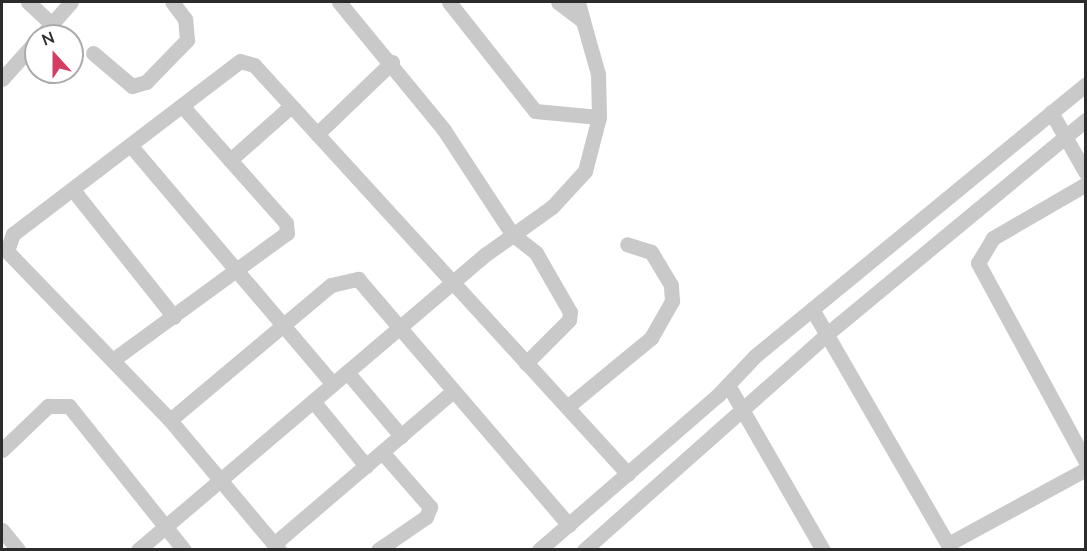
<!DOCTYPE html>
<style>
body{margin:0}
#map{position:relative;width:1087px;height:551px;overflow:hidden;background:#fff;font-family:"Nunito Sans",sans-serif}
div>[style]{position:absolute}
.street>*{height:15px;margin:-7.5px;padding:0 7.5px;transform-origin:7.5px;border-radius:7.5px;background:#c9c9c9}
span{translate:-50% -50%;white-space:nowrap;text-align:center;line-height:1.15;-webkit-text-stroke:6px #fff;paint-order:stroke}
.frame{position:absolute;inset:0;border:3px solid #2c2c2c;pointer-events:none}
.north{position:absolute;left:24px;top:24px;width:60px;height:60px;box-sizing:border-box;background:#fff;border:2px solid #ababab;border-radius:50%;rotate:339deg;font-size:16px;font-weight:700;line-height:24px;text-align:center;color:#2c2c2c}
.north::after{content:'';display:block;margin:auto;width:21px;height:27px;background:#d43c62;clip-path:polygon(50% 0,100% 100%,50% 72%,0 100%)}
</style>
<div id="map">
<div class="street">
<i style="left:28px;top:2px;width:33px;rotate:43deg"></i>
<i style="left:339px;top:2px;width:166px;rotate:50.6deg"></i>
<i style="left:444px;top:130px;width:124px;rotate:56.8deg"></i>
<i style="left:512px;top:234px;width:31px;rotate:38deg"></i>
<i style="left:536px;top:253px;width:68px;rotate:60deg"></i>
<i style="left:570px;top:312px;width:8px;rotate:97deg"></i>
<i style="left:569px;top:320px;width:61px;rotate:135deg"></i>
<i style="left:449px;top:2px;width:139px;rotate:51.7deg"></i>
<i style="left:535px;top:111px;width:64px;rotate:5.4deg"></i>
<i style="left:578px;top:2px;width:20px;rotate:75deg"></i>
<i style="left:41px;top:36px;width:45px;rotate:-48.6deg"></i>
<i style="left:93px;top:53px;width:51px;rotate:40.2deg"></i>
<i style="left:132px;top:86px;width:15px;rotate:-16deg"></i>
<i style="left:146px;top:82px;width:59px;rotate:-45.7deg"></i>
<i style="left:187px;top:40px;width:21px;rotate:-95deg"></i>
<i style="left:185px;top:19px;width:21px;rotate:-127deg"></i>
<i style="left:2px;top:79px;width:51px;rotate:-48.2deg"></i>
<i style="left:1051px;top:112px;width:70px;rotate:60.2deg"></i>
<i style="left:317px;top:134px;width:104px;rotate:-43.8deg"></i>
<i style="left:131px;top:146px;width:312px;rotate:49.7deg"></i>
<i style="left:230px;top:160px;width:81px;rotate:-41.5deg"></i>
<i style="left:1086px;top:184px;width:108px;rotate:149.9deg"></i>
<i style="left:993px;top:238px;width:29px;rotate:121deg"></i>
<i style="left:978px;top:263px;width:226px;rotate:61.5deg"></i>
<i style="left:73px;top:190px;width:162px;rotate:51.5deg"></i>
<i style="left:812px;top:309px;width:278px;rotate:60deg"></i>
<i style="left:114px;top:359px;width:214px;rotate:-36.1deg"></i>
<i style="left:287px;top:233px;width:10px;rotate:-96deg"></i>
<i style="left:286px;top:223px;width:157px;rotate:-131.6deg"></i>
<i style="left:347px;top:372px;width:84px;rotate:49.8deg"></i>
<i style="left:728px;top:385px;width:190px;rotate:60.1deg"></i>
<i style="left:313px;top:401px;width:84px;rotate:50.8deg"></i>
<i style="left:567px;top:407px;width:109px;rotate:-39.4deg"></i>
<i style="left:651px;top:338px;width:43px;rotate:-60.4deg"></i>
<i style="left:672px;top:301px;width:16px;rotate:-94deg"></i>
<i style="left:671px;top:285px;width:39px;rotate:-121deg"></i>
<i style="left:651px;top:252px;width:25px;rotate:-162deg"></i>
<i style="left:170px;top:420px;width:210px;rotate:-40deg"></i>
<i style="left:331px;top:285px;width:28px;rotate:-13deg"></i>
<i style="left:358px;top:279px;width:324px;rotate:49.4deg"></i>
<i style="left:2px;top:450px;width:64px;rotate:-43.7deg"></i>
<i style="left:48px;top:406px;width:21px"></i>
<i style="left:69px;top:406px;width:184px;rotate:51.4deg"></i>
<i style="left:2px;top:530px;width:26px;rotate:51deg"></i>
<i style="left:274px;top:544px;width:235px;rotate:-40.5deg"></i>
<i style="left:948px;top:544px;width:157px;rotate:-28.5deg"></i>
<i style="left:138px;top:550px;width:457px;rotate:-40.4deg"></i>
<i style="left:486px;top:254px;width:81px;rotate:-35.5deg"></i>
<i style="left:552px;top:207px;width:49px;rotate:-47.5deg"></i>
<i style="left:585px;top:171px;width:56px;rotate:-75.5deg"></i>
<i style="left:599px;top:117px;width:43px;rotate:-91.3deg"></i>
<i style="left:598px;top:74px;width:55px;rotate:-105.8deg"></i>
<i style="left:583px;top:21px;width:31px;rotate:-143deg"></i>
<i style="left:279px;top:550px;width:170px;rotate:-130deg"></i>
<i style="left:170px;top:420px;width:235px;rotate:-134deg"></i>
<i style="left:7px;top:251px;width:18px;rotate:-71deg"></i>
<i style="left:13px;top:234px;width:285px;rotate:-37.3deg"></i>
<i style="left:240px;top:61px;width:15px;rotate:16deg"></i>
<i style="left:254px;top:65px;width:554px;rotate:47.56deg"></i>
<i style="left:378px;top:550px;width:58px;rotate:-34.5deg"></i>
<i style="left:426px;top:517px;width:11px;rotate:-68deg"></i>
<i style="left:430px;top:507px;width:73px;rotate:-131.1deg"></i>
<i style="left:539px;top:550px;width:237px;rotate:-40.9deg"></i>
<i style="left:718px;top:395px;width:54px;rotate:-46.5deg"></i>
<i style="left:755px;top:356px;width:428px;rotate:-39.4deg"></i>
<i style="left:584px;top:550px;width:325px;rotate:-41.6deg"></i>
<i style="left:827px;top:334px;width:336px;rotate:-39.6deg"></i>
</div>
<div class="frame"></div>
<div class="north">N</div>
</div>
